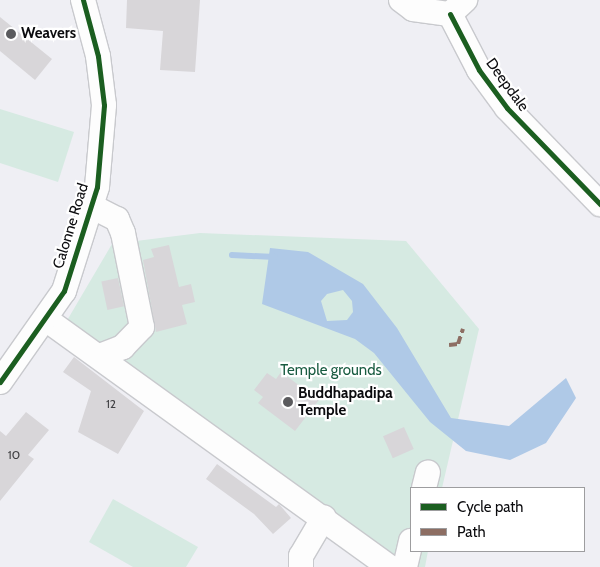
<!DOCTYPE html>
<style>
body{margin:0}
#map{position:relative;width:600px;height:567px;overflow:hidden;background:#efeff4;font-family:Cabin,sans-serif}
div>[style]{position:absolute}
.green>*{inset:0;background:#d6eae2}
.water>*{inset:0;background:#afc9e7}
.stream>*{height:5.5px;margin:-2.75px;padding:0 2.75px;transform-origin:2.75px;border-radius:2.75px;background:#afc9e7}
.building>*{inset:0;background:#d8d6d9;transform-origin:0 0}
.roads{filter:drop-shadow(1px 0 #c8c9cd) drop-shadow(-1px 0 #c8c9cd) drop-shadow(0 1px #c8c9cd) drop-shadow(0 -1px #c8c9cd)}
.minor>*{height:24px;margin:-12px;padding:0 12px;transform-origin:12px;border-radius:12px;background:#fdfdfd}
.quiet>*{height:4px;margin-top:-2px;transform-origin:0;background:repeating-linear-gradient(90deg,#8d6e63 0 8px,transparent 0 12px)}
.cycleway>*{height:5px;margin:-2.5px;padding:0 2.5px;transform-origin:2.5px;border-radius:2.5px;background:#1b5e20}
.dots>*{width:14px;height:14px;translate:-50% -50%;box-sizing:border-box;border:2px solid #fff;border-radius:50%}
span{translate:-50% -50%;white-space:nowrap;text-align:center;line-height:1.15;-webkit-text-stroke:4.5px #fff;paint-order:stroke}
.number-label{font-size:12px;color:#3f3f42}
.number-label span{-webkit-text-stroke-width:0}
.poi-label{font-size:15px;color:#0b0b0e;font-weight:700}
.left{translate:0 -50%;text-align:left}
.street-label{font-size:15px;color:#0b0b0e}
.park-label{font-size:15px;color:#185b40}
.legend{position:absolute;left:410px;top:487px;width:175px;height:65px;box-sizing:border-box;background:#fff;border:1px solid #9d9d9f;margin:0;padding:6px 9px;list-style:none;font-size:15px;color:#0b0b0e}
.legend li{display:flex;align-items:center;gap:10px;height:25px}
.legend b{width:25px;border:1px solid #9d9d9f}
</style>
<div id="map">
<div class="green">
<i style="clip-path:polygon(0 109px,74px 132px,58px 182px,0 163px)"></i>
<i style="clip-path:polygon(200px 233px,406px 241px,479px 329px,442px 488px,411px 488px,411px 551px,428px 551px,425px 567px,379px 567px,62px 329px,112px 244px)"></i>
<i style="clip-path:polygon(113px 499px,198px 547px,186px 567px,133px 567px,89px 542px)"></i>
</div>
<div class="water">
<i style="clip-path:polygon(evenodd,270px 248px,308px 252px,363px 284px,397px 328px,451px 418px,509px 426px,566px 378px,576px 398px,546px 443px,510px 460px,466px 451px,430px 422px,374px 353px,355px 339px,262px 304px,270px 248px,343px 290px,352px 301px,353px 312px,347px 320px,327px 321px,321px 301px,327px 294px,343px 290px)"></i>
</div>
<div class="stream">
<i style="left:232px;top:255px;width:43px;rotate:2.7deg"></i>
</div>
<div class="building">
<i style="clip-path:polygon(127px 0,200px 0,195px 72px,160px 70px,163px 31px,126px 28px)"></i>
<i style="clip-path:polygon(0 17px,52px 59px,35px 80px,0 51px)"></i>
<i style="clip-path:polygon(169px 245px,179px 287px,191px 284px,195px 302px,182px 305px,187px 324px,156px 332px,143px 260px,154px 257px,151px 249px)"></i>
<i style="left:118px;top:278px;width:29px;height:17px;rotate:78deg"></i>
<i style="clip-path:polygon(74px 357px,144px 411px,118px 454px,78px 432px,91px 391px,63px 372px)"></i>
<i style="clip-path:polygon(281px 372px,319px 400px,295px 431px,258px 403px,263px 397px,254px 390px,267px 373px,276px 379px)"></i>
<i style="clip-path:polygon(26px 412px,49px 430px,28px 455px,34px 459px,0 501px,0 431px,6px 436px)"></i>
<i style="left:404px;top:427px;width:24px;height:23px;rotate:66deg"></i>
<i style="clip-path:polygon(217px 464px,276px 507px,279px 504px,291px 518px,273px 534px,254px 514px,206px 479px)"></i>
</div>
<div class="roads">
<div class="minor">
<i style="left:401px;top:0;width:15px;rotate:37deg"></i>
<i style="left:413px;top:9px;width:37px;rotate:8deg"></i>
<i style="left:450px;top:14px;width:21px;rotate:-43deg"></i>
<i style="left:450px;top:14px;width:63px;rotate:62.6deg"></i>
<i style="left:479px;top:70px;width:47px;rotate:53.6deg"></i>
<i style="left:507px;top:108px;width:134px;rotate:45.9deg"></i>
<i style="left:93px;top:207px;width:27px;rotate:27deg"></i>
<i style="left:117px;top:219px;width:15px;rotate:67deg"></i>
<i style="left:123px;top:233px;width:96px;rotate:78.6deg"></i>
<i style="left:142px;top:327px;width:28px;rotate:134deg"></i>
<i style="left:123px;top:347px;width:22px;rotate:159deg"></i>
<i style="left:47px;top:320px;width:423px;rotate:35.8deg"></i>
<i style="left:0;top:382px;width:111px;rotate:-54.9deg"></i>
<i style="left:64px;top:291px;width:109px;rotate:-72.4deg"></i>
<i style="left:97px;top:187px;width:82px;rotate:-85.1deg"></i>
<i style="left:104px;top:105px;width:49px;rotate:-97deg"></i>
<i style="left:98px;top:56px;width:58px;rotate:-105deg"></i>
<i style="left:424px;top:488px;width:16px;rotate:-76deg"></i>
<i style="left:301px;top:567px;width:11px;rotate:-90deg"></i>
<i style="left:301px;top:556px;width:45px;rotate:-59.5deg"></i>
<i style="left:405px;top:567px;width:27px;rotate:-77deg"></i>
</div>
</div>
<div class="quiet">
<i style="left:449px;top:345px;width:9px;rotate:-6deg"></i>
<i style="left:458px;top:344px;width:16px;rotate:-72deg"></i>
</div>
<div class="cycleway">
<i style="left:450px;top:14px;width:63px;rotate:62.6deg"></i>
<i style="left:479px;top:70px;width:47px;rotate:53.6deg"></i>
<i style="left:507px;top:108px;width:134px;rotate:45.9deg"></i>
<i style="left:0;top:382px;width:111px;rotate:-54.9deg"></i>
<i style="left:64px;top:291px;width:109px;rotate:-72.4deg"></i>
<i style="left:97px;top:187px;width:82px;rotate:-85.1deg"></i>
<i style="left:104px;top:105px;width:49px;rotate:-97deg"></i>
<i style="left:98px;top:56px;width:58px;rotate:-105deg"></i>
</div>
<div class="dots">
<i style="left:11px;top:34px;background:#5b5b5e"></i>
<i style="left:288px;top:402px;background:#5b5b5e"></i>
</div>
<div class="number-label">
<span style="left:111px;top:404px">12</span>
<span style="left:14px;top:455px">10</span>
</div>
<div class="poi-label">
<span class="left" style="left:21px;top:34px">Weavers</span>
<span class="left" style="left:298px;top:402px">Buddhapadipa<br>Temple</span>
</div>
<div class="street-label">
<span style="left:507px;top:85px;rotate:54deg">Deepdale</span>
<span style="left:71px;top:226px;rotate:-73deg">Calonne Road</span>
</div>
<div class="park-label">
<span style="left:331px;top:371px">Temple grounds</span>
</div>
<ul class="legend">
<li><b style="height:6px;background:#1b5e20"></b>Cycle path</li>
<li><b style="height:6px;background:#8d6e63"></b>Path</li>
</ul>
</div>
